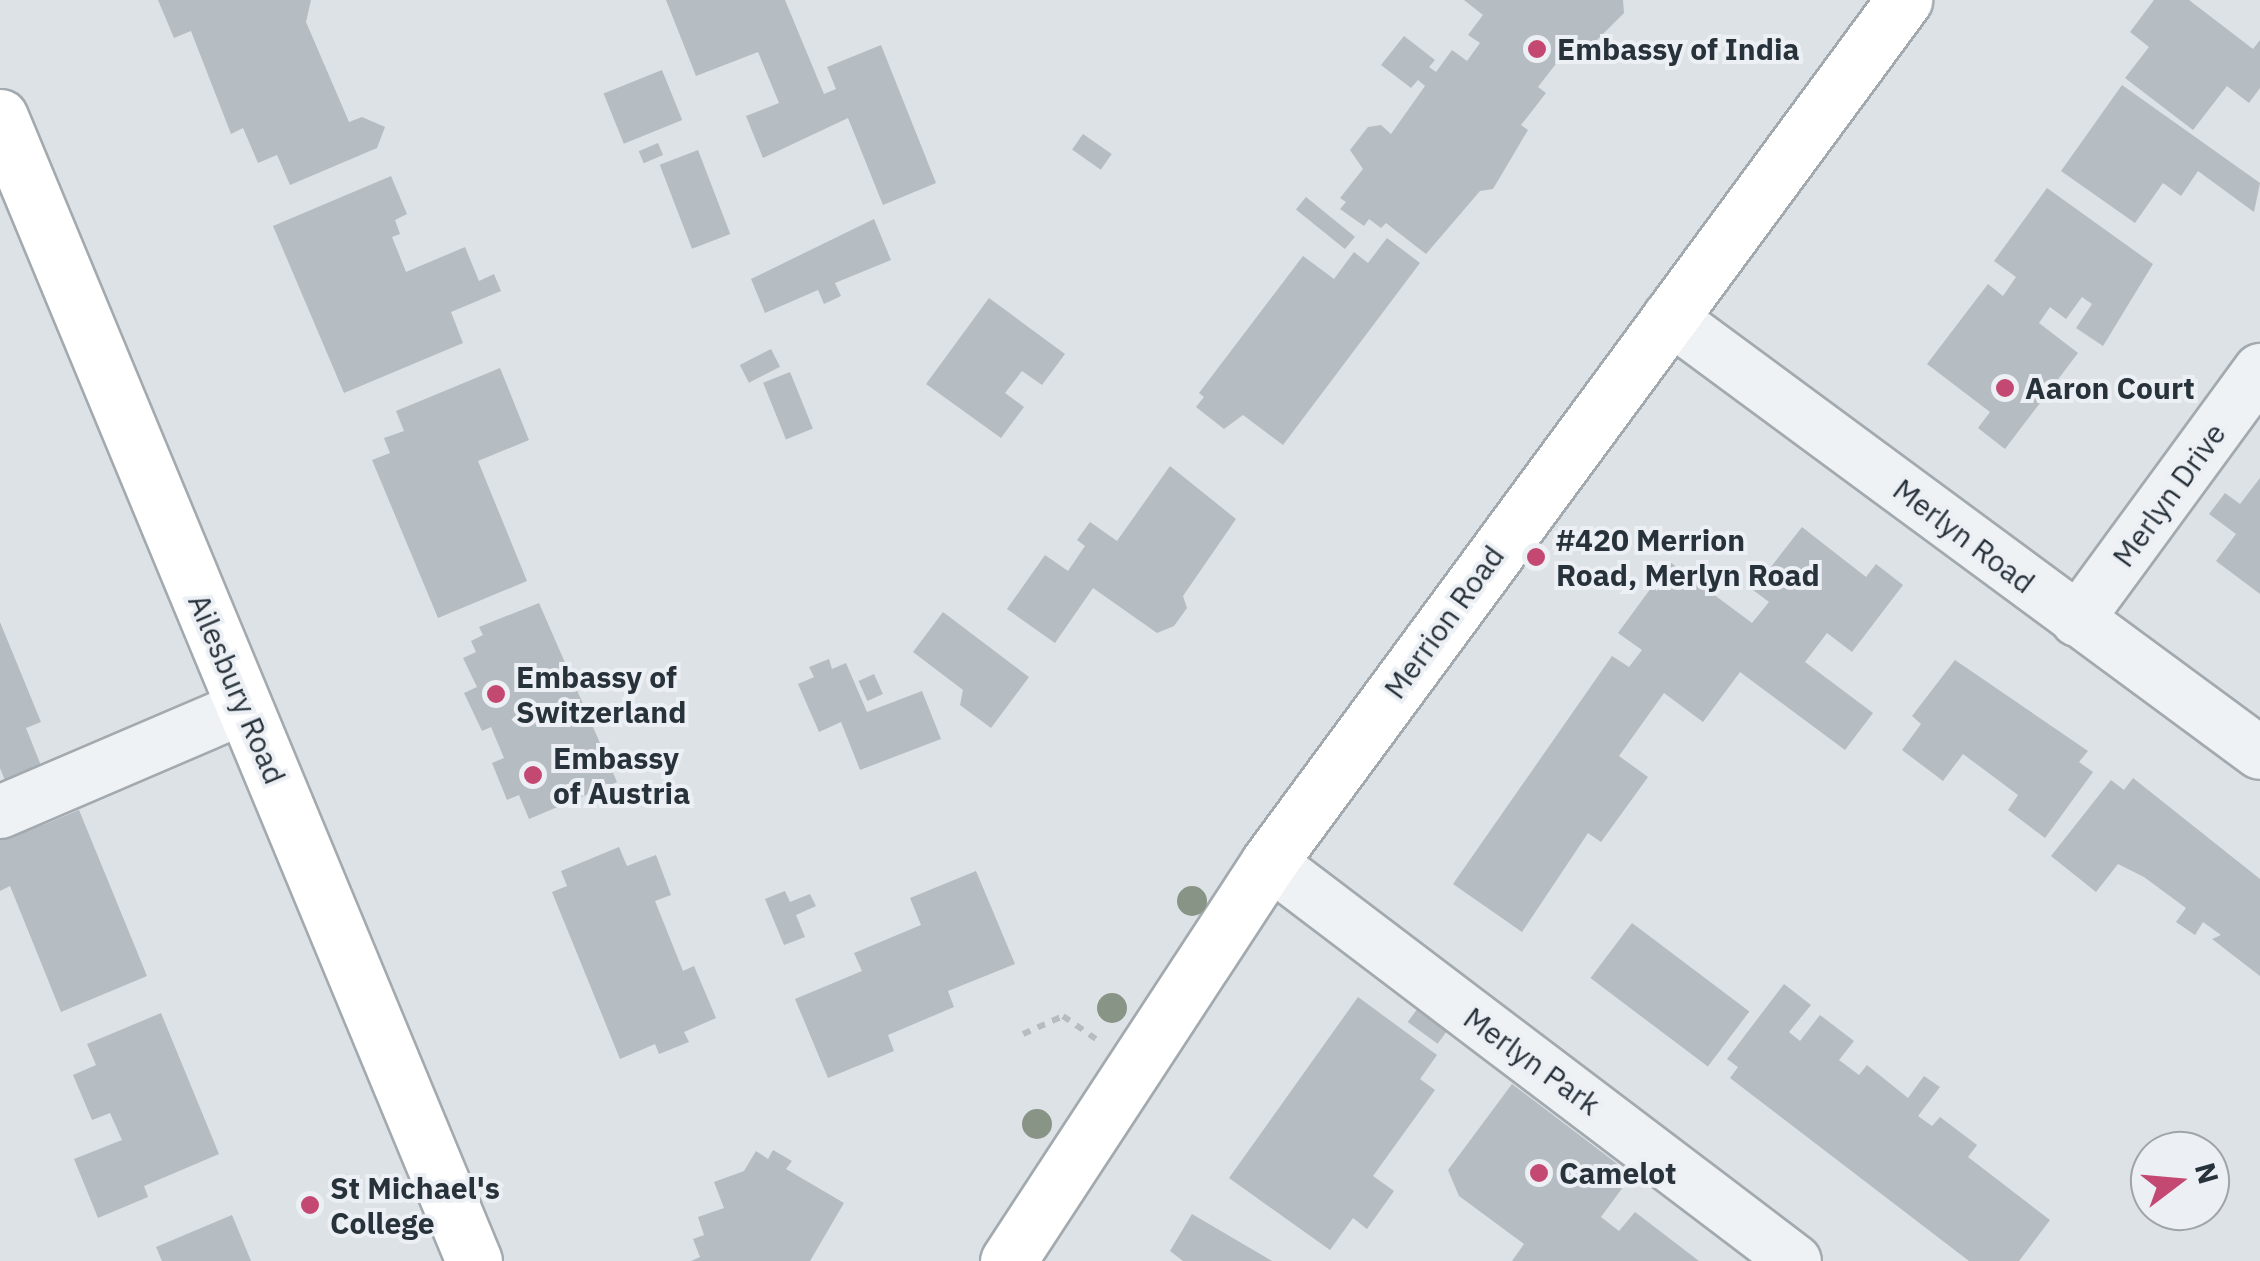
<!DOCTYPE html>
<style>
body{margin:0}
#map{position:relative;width:2260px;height:1261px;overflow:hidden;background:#dde2e6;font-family:"IBM Plex Sans",sans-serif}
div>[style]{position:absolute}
.building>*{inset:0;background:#b5bcc2;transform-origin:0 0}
.path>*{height:6px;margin-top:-3px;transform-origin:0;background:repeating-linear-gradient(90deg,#b7bcc0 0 8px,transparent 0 16px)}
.roads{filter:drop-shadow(2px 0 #a3aaaf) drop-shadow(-2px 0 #a3aaaf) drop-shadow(0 2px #a3aaaf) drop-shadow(0 -2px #a3aaaf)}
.minor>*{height:52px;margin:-26px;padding:0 26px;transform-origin:26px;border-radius:26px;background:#eff2f4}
.secondary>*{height:55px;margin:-27.5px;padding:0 27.5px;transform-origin:27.5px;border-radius:27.5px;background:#fff}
.trees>*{width:30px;height:30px;margin:-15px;border-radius:50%;background:#889485}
.dots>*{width:28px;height:28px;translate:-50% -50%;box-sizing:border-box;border:5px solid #ecf0f4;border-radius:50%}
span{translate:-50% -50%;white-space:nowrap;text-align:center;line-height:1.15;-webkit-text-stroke:8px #ecf0f4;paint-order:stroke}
.poi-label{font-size:30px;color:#28323b;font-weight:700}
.left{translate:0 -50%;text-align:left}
.street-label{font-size:30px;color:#28323b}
.north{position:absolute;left:2130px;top:1131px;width:100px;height:100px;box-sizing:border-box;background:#ecf0f4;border:2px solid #9ea4aa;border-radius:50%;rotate:74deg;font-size:28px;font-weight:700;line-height:40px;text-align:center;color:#28323b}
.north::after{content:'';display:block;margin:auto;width:35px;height:45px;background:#c34972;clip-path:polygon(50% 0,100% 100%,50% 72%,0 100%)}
</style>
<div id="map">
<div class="building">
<i style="clip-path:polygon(158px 0,311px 0,306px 22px,349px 122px,362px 117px,385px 127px,377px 148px,290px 185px,277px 155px,258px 163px,243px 128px,231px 134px,191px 31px,174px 38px)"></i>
<i style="clip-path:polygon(666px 0,785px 0,824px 94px,836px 89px,827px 67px,881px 45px,936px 183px,883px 205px,848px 118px,763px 158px,746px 116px,779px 103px,758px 52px,696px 76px)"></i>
<i style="clip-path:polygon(1464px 0,1623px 0,1624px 13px,1574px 63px,1562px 56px,1538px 87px,1546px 93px,1521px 125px,1528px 130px,1493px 189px,1480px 191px,1426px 254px,1386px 223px,1381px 228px,1369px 219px,1364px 226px,1340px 209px,1346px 202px,1340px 198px,1363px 169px,1350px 150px,1368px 127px,1381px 125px,1391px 134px,1425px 86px,1418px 80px,1411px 88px,1381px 65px,1404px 36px,1435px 60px,1429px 67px,1436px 72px,1452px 50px,1467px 61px,1480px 43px,1468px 35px,1483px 15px)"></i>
<i style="clip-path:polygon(2154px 0,2189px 0,2253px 49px,2260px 40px,2260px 88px,2249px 103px,2227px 86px,2193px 130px,2125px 78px,2149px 47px,2130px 32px)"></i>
<i style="left:662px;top:70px;width:54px;height:63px;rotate:68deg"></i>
<i style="clip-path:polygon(2122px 85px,2260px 183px,2254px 212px,2198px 171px,2181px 196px,2163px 183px,2135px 223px,2061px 171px)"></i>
<i style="left:1083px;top:134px;width:35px;height:19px;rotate:35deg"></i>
<i style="left:658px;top:143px;width:13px;height:21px;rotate:67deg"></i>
<i style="left:698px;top:150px;width:90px;height:41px;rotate:69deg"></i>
<i style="clip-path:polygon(391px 176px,407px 214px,395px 220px,400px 234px,392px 237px,406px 272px,465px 247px,479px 281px,494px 274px,501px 291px,451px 312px,463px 343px,344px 393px,273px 226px)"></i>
<i style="clip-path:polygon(2047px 188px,2153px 264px,2103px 346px,2076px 328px,2092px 304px,2082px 297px,2066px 319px,2050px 307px,2039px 323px,2078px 353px,2005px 449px,1978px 428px,1990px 412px,1927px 364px,1988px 284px,2003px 296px,2016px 277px,1994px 261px)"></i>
<i style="left:1306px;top:197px;width:63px;height:16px;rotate:39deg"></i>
<i style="clip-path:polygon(874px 219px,891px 260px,835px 283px,841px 296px,824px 304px,818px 290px,765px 313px,751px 279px)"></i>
<i style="clip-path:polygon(1387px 238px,1420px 263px,1283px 445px,1243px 415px,1224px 429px,1196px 407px,1204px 397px,1199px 393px,1303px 256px,1334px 279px,1354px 252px,1368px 263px)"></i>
<i style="clip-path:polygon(989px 298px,1065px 354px,1042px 385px,1022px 371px,1005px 393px,1024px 407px,1001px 438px,926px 384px)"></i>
<i style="left:771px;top:349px;width:20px;height:35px;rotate:63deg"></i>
<i style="clip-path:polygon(500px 368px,529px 440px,478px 461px,527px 581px,438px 618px,372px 460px,390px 453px,384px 438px,404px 431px,396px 411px)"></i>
<i style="left:790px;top:372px;width:61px;height:29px;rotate:68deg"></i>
<i style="clip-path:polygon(1170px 466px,1236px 519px,1183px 596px,1187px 608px,1174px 626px,1157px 633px,1093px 588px,1055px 643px,1007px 609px,1045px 555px,1068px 571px,1085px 546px,1077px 540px,1090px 522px,1117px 541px)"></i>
<i style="clip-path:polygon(2260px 478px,2260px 594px,2216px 561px,2236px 534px,2209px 514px,2225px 493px,2240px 504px)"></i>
<i style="clip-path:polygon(1802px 527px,1866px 577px,1876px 564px,1903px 585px,1852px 652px,1827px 633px,1805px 662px,1873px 713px,1845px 750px,1740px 672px,1703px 722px,1664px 693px,1619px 756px,1648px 777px,1601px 842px,1588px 833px,1522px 932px,1453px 884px,1612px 656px,1629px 667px,1642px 650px,1618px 633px,1670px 562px,1752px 623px,1769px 602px,1753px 590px)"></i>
<i style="clip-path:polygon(539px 603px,617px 782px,529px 819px,519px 795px,507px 800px,492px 763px,504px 758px,491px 727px,482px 731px,464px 693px,477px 687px,463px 658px,476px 652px,471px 641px,483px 635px,479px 627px)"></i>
<i style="clip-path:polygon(943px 612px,1029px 677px,991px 728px,960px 705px,963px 690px,913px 652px)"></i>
<i style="clip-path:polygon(0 622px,41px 722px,26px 728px,42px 768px,6px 783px,0 768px)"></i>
<i style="clip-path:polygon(829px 659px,832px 669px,846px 663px,867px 712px,922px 691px,941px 739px,860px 770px,841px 722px,819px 732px,798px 684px,814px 677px,809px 667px)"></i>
<i style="clip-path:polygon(1955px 660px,2088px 751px,2079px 762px,2093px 772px,2045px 838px,2008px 810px,2018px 795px,1963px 754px,1943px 781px,1902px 750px,1921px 724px,1912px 716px)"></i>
<i style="left:874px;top:674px;width:22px;height:17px;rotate:66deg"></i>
<i style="clip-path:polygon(2133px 778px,2260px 879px,2260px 976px,2212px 939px,2221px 935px,2203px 922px,2195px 935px,2176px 922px,2186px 908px,2144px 877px,2118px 864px,2096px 892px,2051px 856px,2111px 780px,2124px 790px)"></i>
<i style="clip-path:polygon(37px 810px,43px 825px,79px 810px,147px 976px,61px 1012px,10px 886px,0 891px,0 825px)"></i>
<i style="clip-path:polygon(619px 847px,627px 866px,656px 855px,671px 895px,655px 901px,683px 971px,694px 966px,716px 1018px,684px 1032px,689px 1042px,659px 1054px,655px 1044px,620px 1059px,552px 892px,567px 886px,561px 871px)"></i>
<i style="clip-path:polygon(976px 871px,1015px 964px,948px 991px,954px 1007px,888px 1035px,894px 1051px,828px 1078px,795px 999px,862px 971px,854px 953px,921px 925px,910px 898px)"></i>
<i style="clip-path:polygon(785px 891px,790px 902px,810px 894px,816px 906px,796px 915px,805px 937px,784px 945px,765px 899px)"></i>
<i style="left:1632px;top:923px;width:147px;height:69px;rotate:37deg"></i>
<i style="clip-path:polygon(1784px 984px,1811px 1005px,1789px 1032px,1800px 1041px,1820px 1015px,1854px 1041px,1839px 1060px,1859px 1075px,1867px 1065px,1908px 1098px,1924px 1076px,1940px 1087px,1918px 1116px,1932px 1126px,1940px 1117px,1977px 1145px,1968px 1157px,2050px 1220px,2019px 1261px,1969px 1261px,1730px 1078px,1738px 1067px,1727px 1059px)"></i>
<i style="clip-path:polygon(1358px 997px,1437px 1055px,1420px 1079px,1435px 1090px,1373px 1176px,1394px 1191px,1367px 1229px,1353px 1218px,1330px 1250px,1229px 1178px)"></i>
<i style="left:1423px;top:1001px;width:37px;height:26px;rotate:36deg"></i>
<i style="clip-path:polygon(161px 1013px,219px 1154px,144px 1186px,148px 1197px,98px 1218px,74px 1159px,122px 1140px,110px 1113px,92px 1120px,73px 1075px,96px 1065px,87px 1044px)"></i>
<i style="clip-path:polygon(1512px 1084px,1632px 1175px,1601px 1217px,1619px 1231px,1635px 1212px,1699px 1261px,1512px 1261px,1524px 1244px,1459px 1196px,1448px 1170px)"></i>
<i style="clip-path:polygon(773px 1150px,792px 1161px,786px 1169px,844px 1203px,810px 1261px,691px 1261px,700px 1257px,693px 1239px,704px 1235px,698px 1217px,724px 1208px,714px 1182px,744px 1171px,756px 1151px,768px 1159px)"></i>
<i style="clip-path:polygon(1192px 1214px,1272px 1261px,1183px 1261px,1170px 1251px)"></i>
<i style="clip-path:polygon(232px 1215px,251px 1261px,162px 1261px,156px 1247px)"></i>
</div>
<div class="path">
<i style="left:1023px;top:1034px;width:44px;rotate:-24.2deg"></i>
<i style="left:1063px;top:1016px;width:40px;rotate:34.9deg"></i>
</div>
<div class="roads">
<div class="minor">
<i style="left:1669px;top:317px;width:734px;rotate:36.42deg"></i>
<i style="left:2077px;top:620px;width:310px;rotate:-53.8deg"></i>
<i style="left:0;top:812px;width:267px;rotate:-23.2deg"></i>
<i style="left:1269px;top:862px;width:660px;rotate:37.18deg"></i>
</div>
<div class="secondary">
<i style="left:0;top:117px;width:1238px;rotate:67.49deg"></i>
<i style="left:1008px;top:1261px;width:477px;rotate:-56.8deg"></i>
<i style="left:1269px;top:862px;width:1071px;rotate:-53.62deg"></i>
</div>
</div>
<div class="trees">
<i style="left:1192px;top:901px"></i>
<i style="left:1112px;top:1008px"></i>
<i style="left:1037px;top:1124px"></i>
</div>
<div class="dots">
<i style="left:1537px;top:49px;background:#c34972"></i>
<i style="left:2005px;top:388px;background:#c34972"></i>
<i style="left:1536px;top:557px;background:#c34972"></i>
<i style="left:496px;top:694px;background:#c34972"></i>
<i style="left:533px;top:775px;background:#c34972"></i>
<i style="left:1539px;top:1173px;background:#c34972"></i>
<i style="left:310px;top:1205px;background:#c34972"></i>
</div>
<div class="poi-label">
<span class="left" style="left:1557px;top:49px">Embassy of India</span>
<span class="left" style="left:2025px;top:388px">Aaron Court</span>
<span class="left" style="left:1556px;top:557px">#420 Merrion<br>Road, Merlyn Road</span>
<span class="left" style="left:516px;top:694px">Embassy of<br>Switzerland</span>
<span class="left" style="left:553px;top:775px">Embassy<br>of Austria</span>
<span class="left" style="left:1559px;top:1173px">Camelot</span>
<span class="left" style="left:330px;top:1205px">St Michael's<br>College</span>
</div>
<div class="street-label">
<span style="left:2169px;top:495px;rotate:-54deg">Merlyn Drive</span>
<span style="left:1964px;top:536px;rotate:37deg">Merlyn Road</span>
<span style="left:1444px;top:622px;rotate:-54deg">Merrion Road</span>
<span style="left:237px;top:689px;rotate:67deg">Ailesbury Road</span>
<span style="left:1532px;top:1061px;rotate:36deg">Merlyn Park</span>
</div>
<div class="north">N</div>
</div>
